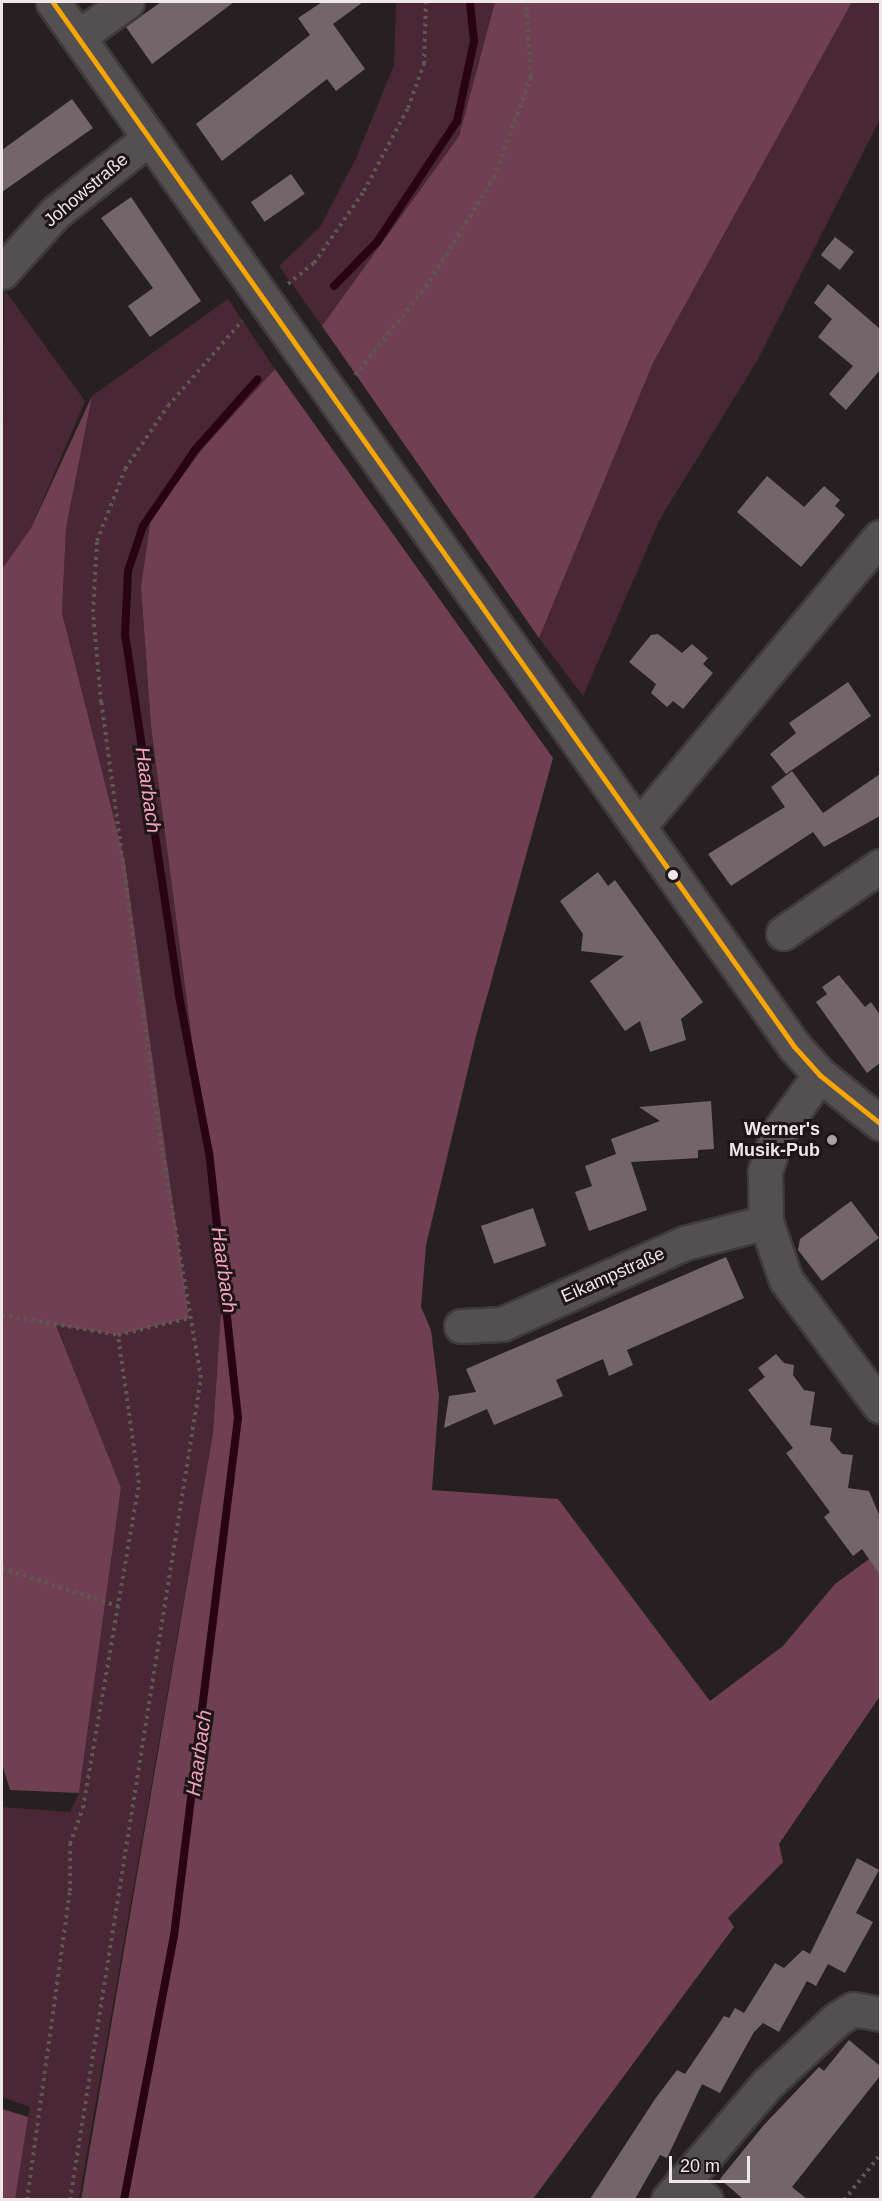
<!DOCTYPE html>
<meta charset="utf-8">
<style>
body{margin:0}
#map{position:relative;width:882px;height:2201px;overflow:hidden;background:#262022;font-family:Helvetica,sans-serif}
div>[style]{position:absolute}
.green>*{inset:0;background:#492734}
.forest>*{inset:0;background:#704052}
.stream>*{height:8px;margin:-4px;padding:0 4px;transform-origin:4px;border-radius:4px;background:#280313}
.building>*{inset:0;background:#74656a;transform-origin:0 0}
.path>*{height:4px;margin-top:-2px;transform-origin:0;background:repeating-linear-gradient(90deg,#5c5859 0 3px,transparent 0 7.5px)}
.roads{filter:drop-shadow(2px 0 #3f3a3c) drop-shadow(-2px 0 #3f3a3c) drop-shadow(0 2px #3f3a3c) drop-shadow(0 -2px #3f3a3c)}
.minor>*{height:33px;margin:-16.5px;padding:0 16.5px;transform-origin:16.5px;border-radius:16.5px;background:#545051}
.bus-1>*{height:4.5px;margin:-2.25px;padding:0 2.25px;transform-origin:2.25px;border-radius:2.25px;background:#f7a600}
.dots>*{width:16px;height:16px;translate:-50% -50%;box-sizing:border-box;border:3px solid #1e1518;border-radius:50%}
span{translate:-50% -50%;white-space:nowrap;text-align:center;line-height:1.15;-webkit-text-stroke:6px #1e1518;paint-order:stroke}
.street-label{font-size:18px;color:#eee6e9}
.poi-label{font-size:18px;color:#eee6e9;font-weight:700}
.right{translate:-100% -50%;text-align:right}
.water-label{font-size:20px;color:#f6a0bf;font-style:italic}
.frame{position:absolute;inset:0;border:3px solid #eee6e9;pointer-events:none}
.scale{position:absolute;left:669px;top:2156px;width:81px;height:27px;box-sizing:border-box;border:3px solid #eee6e9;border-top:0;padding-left:8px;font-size:18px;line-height:21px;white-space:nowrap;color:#eee6e9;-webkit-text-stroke:4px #1e1518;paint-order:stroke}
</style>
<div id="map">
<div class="green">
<i style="clip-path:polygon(396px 2px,495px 2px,459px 136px,322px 326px,279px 266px,320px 227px,356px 158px,394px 65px)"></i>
<i style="clip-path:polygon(852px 2px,880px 2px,880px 119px,757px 361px,660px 519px,583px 696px,539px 638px,653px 363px)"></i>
<i style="clip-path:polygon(4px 289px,85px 401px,31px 528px,2px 569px)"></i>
<i style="clip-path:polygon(228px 299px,275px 369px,204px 447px,141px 587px,151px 726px,223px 1278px,213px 1433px,79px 2199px,2px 2199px,2px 2109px,28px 2117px,30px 2107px,2px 2097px,2px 1807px,70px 1812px,79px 1793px,121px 1489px,56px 1324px,118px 1335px,189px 1318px,125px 862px,62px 613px,66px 528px,92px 396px)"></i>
</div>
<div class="forest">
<i style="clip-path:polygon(495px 2px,852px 2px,653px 363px,539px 638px,322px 326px,459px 136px)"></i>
<i style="clip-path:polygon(275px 369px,553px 758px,476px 1036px,426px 1245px,421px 1307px,431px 1330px,439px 1396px,432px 1490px,558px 1499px,710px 1701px,783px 1646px,835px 1584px,880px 1551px,880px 1696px,779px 1844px,783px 1862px,728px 1918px,734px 1927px,533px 2199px,81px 2200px,213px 1433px,223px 1278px,151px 726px,141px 587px,151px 518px,204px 447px)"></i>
<i style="clip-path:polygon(92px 396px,66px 528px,62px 613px,125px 862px,189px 1318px,118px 1335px,56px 1325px,121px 1488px,79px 1793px,10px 1790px,2px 1764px,2px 569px,31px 528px)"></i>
<i style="clip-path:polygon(2px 2109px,28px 2117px,15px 2199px,2px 2199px)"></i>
</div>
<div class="stream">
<i style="left:334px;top:286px;width:62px;rotate:-45.7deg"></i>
<i style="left:377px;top:242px;width:145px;rotate:-56.5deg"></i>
<i style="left:457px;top:121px;width:82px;rotate:-78deg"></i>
<i style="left:474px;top:41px;width:39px;rotate:-96deg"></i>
<i style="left:124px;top:2200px;width:269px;rotate:-79.3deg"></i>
<i style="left:174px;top:1936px;width:522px;rotate:-82.96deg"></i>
<i style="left:238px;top:1418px;width:267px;rotate:-96.2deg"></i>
<i style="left:209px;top:1153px;width:161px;rotate:-100.8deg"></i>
<i style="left:179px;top:995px;width:364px;rotate:-98.5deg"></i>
<i style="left:125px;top:635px;width:64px;rotate:-87.3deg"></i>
<i style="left:128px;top:571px;width:47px;rotate:-71.6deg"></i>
<i style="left:143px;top:526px;width:92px;rotate:-55.6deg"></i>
<i style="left:195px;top:450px;width:94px;rotate:-48.5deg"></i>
</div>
<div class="building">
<i style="clip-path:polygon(161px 2px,234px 2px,152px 64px,126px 27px)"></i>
<i style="clip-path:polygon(322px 2px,363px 2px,333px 24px,365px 69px,336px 91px,327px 79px,222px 161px,196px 124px,310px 35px,298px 18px)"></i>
<i style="clip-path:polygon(72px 99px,93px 128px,2px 192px,2px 150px)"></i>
<i style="left:291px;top:174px;width:24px;height:49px;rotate:55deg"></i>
<i style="clip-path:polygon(131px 197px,201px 301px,150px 337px,128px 306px,153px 288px,101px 218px)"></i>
<i style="left:835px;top:237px;width:24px;height:23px;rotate:38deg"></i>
<i style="clip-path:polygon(828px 284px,880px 329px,880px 370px,846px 410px,829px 394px,853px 366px,818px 337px,832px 319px,814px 303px)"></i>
<i style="clip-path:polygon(767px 476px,804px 507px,824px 486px,840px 500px,835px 506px,845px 515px,801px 567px,737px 512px)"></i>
<i style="clip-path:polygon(658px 634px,682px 653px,692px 644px,708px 658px,703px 664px,713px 673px,683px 709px,673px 701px,667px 707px,651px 693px,656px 684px,629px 662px,651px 635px)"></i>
<i style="clip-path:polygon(848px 682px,871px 716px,786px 774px,770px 754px,796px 733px,789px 723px)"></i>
<i style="clip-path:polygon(792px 771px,823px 813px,880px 774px,880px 816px,824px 847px,813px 832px,731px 886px,708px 854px,785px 807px,771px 787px)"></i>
<i style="clip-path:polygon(598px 872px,608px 886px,615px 880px,703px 1002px,681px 1019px,686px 1040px,650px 1052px,640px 1021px,625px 1031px,590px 981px,624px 956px,581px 951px,583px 934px,560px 901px)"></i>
<i style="clip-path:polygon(839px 975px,865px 1007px,871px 1002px,880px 1015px,880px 1063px,867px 1073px,816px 1002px,827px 994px,822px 987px)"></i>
<i style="clip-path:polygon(711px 1101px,714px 1149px,698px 1150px,698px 1158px,631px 1162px,647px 1210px,589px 1231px,575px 1192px,592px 1186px,585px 1166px,616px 1154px,611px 1139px,660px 1121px,639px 1107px)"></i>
<i style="clip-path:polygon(851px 1201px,879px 1238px,822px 1281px,798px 1250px,800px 1239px)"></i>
<i style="left:533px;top:1208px;width:40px;height:55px;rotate:71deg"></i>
<i style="clip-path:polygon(726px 1257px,744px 1298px,627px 1350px,633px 1365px,609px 1376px,603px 1359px,556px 1380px,563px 1396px,539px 1406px,494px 1425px,487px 1409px,444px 1428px,449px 1396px,476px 1392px,466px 1369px)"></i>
<i style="clip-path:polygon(776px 1354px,784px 1363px,794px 1365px,793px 1375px,804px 1390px,815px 1392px,810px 1425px,832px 1428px,830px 1440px,842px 1454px,853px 1455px,848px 1488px,869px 1491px,880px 1517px,880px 1575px,862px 1549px,853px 1556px,824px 1517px,830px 1512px,786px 1453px,793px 1448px,748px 1390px,765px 1377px,758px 1368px)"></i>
<i style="clip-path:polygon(857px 1858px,879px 1870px,856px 1913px,873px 1922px,845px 1973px,828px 1964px,816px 1986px,807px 1981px,779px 2032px,763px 2023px,754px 2032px,720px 2093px,702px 2084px,667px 2158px,660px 2155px,635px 2199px,590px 2199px,655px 2099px,677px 2070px,685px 2074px,724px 2016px,729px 2018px,735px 2008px,744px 2013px,775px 1963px,784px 1968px,803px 1950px,810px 1954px)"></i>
<i style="clip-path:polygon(849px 2040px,880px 2066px,880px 2076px,792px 2187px,807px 2199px,743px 2199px,720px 2179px,763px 2126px,819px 2067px,824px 2071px)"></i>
</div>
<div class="path">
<i style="left:288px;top:284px;width:33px;rotate:-39deg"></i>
<i style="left:314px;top:263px;width:88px;rotate:-55.2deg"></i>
<i style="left:364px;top:191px;width:94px;rotate:-62.1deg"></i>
<i style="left:408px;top:108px;width:47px;rotate:-70deg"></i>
<i style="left:424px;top:64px;width:62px;rotate:-88.2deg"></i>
<i style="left:355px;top:375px;width:113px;rotate:-51.1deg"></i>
<i style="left:426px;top:287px;width:128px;rotate:-58deg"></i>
<i style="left:494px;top:178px;width:108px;rotate:-69.9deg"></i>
<i style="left:531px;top:77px;width:75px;rotate:-93.8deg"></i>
<i style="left:2px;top:1315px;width:118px;rotate:9.8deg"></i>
<i style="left:118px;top:1335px;width:73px;rotate:-13.5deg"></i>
<i style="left:2px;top:1568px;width:124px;rotate:18.3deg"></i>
<i style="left:27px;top:2200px;width:312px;rotate:-82.1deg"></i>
<i style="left:70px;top:1891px;width:47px;rotate:-90deg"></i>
<i style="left:70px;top:1844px;width:38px;rotate:-70deg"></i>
<i style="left:83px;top:1808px;width:330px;rotate:-80.2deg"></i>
<i style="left:139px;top:1483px;width:149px;rotate:-98.1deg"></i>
<i style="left:70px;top:2200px;width:832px;rotate:-80.95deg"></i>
<i style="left:201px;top:1378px;width:230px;rotate:-99.7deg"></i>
<i style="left:162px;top:1151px;width:453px;rotate:-97.7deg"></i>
<i style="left:101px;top:702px;width:90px;rotate:-95.1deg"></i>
<i style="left:93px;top:612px;width:71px;rotate:-86.8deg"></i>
<i style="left:97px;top:541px;width:77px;rotate:-68.7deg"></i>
<i style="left:125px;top:469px;width:76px;rotate:-55.7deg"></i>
<i style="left:168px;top:406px;width:113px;rotate:-49deg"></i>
<i style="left:844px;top:2200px;width:58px;rotate:-51.3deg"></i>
</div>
<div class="roads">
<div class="minor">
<i style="left:53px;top:2px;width:1280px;rotate:54.63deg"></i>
<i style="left:794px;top:1046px;width:39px;rotate:48deg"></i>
<i style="left:820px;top:1075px;width:77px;rotate:38.7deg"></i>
<i style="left:78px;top:37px;width:60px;rotate:-35.5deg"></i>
<i style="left:2px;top:272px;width:79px;rotate:-48.1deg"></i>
<i style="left:55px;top:213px;width:120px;rotate:-38.6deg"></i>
<i style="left:639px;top:826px;width:376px;rotate:-50.2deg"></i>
<i style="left:783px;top:933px;width:118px;rotate:-34.6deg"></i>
<i style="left:820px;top:1075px;width:73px;rotate:126.1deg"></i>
<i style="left:777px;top:1134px;width:40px;rotate:108deg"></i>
<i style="left:765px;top:1172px;width:50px;rotate:88.9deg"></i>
<i style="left:766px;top:1222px;width:61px;rotate:71deg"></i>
<i style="left:786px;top:1280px;width:157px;rotate:53.3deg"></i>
<i style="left:461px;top:1326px;width:41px;rotate:-2.8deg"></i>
<i style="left:502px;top:1324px;width:200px;rotate:-23.9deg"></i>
<i style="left:685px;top:1243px;width:84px;rotate:-14.5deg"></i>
<i style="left:683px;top:2181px;width:30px;rotate:40deg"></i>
<i style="left:668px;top:2200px;width:153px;rotate:-49.5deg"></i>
<i style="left:767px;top:2084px;width:96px;rotate:-42.9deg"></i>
<i style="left:837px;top:2019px;width:19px;rotate:-32deg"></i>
<i style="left:853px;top:2009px;width:27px;rotate:10deg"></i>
</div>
</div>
<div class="bus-1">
<i style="left:53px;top:2px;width:1280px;rotate:54.63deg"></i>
<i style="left:794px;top:1046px;width:39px;rotate:48deg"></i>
<i style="left:820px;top:1075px;width:77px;rotate:38.7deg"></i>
</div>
<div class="dots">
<i style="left:673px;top:875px;background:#eee6e9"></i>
<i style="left:832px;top:1140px;background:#a8a1a3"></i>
</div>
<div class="street-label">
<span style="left:86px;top:190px;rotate:-40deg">Johowstraße</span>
<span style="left:613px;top:1275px;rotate:-24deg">Eikampstraße</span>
</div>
<div class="poi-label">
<span class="right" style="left:820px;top:1140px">Werner's<br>Musik-Pub</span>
</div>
<div class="water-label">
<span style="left:148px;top:790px;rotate:82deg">Haarbach</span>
<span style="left:224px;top:1270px;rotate:82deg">Haarbach</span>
<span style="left:199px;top:1753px;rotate:-82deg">Haarbach</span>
</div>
<div class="frame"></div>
<div class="scale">20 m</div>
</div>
